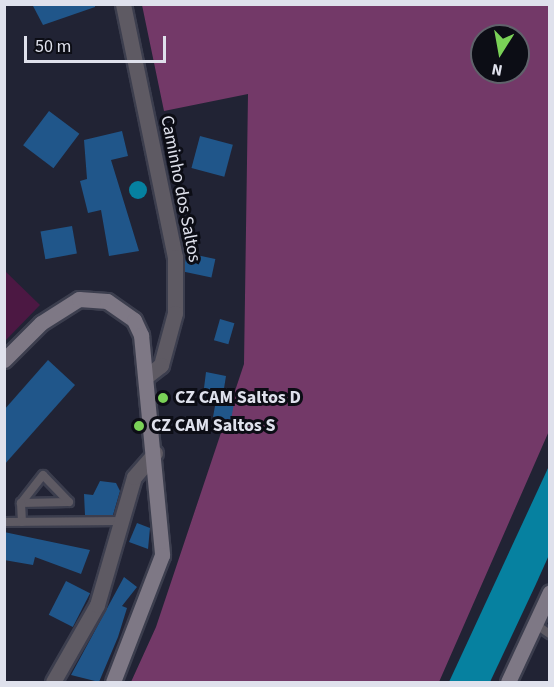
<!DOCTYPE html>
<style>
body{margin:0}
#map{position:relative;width:554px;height:687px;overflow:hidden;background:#212334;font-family:"Source Sans 3",sans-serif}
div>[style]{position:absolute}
.green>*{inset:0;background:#4c1843}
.forest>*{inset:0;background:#733968}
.water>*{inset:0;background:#0681a0}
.round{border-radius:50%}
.building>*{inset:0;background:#20568a;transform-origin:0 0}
.roads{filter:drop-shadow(2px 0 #3c3e4e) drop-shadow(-2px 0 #3c3e4e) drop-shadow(0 2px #3c3e4e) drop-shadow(0 -2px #3c3e4e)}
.lane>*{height:8px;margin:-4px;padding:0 4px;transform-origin:4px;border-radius:4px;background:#5e5a63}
.street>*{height:15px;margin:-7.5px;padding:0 7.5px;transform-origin:7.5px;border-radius:7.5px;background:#5e5a63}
.secondary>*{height:15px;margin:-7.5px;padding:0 7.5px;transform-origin:7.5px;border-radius:7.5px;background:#7e7885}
.dots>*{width:16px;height:16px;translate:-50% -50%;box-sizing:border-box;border:3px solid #0c0d15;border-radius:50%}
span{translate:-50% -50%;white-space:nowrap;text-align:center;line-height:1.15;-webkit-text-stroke:6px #0c0d15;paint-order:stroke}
.street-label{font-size:18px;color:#dfe1ec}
.poi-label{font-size:18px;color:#dfe1ec;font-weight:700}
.left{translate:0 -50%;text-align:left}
.frame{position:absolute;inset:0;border:6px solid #dfe1ec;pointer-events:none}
.north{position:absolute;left:470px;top:24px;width:60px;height:60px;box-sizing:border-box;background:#0c0d15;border:2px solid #60626b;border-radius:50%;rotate:191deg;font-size:16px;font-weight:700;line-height:24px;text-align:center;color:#dfe1ec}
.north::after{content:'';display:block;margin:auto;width:21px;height:27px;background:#7ad157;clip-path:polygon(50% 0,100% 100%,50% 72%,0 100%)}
.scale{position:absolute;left:24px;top:36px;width:142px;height:27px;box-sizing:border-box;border:3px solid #dfe1ec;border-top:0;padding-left:8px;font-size:18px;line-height:21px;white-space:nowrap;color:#dfe1ec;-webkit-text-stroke:4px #0c0d15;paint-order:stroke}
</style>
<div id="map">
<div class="green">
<i style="clip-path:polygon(4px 270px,40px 305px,5px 341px,4px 341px)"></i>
</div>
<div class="forest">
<i style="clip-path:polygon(evenodd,142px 5px,549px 5px,549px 431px,439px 682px,131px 682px,156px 627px,244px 364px,248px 94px,164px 111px,142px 5px,482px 36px,518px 36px,518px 72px,482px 72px,482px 36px)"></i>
</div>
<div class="water">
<i class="round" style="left:129px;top:181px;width:18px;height:18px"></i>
<i style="clip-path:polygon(549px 466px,549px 555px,536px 584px,490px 682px,449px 682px)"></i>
</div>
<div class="building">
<i style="clip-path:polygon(32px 4px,95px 4px,95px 7px,43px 25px)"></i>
<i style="left:49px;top:111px;width:38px;height:43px;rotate:37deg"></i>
<i style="clip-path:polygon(122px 131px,128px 156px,111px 160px,139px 251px,109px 256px,101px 210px,88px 213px,80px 181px,87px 179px,84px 140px)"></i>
<i style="left:200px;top:136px;width:34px;height:33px;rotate:15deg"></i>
<i style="left:72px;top:226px;width:28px;height:32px;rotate:80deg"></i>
<i style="left:187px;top:253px;width:29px;height:19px;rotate:12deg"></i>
<i style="left:220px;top:319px;width:15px;height:22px;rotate:16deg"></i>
<i style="clip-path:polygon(48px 360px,75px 385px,4px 465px,4px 410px)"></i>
<i style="clip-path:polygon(206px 372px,226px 376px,222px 401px,234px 403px,231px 420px,213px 417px,215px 406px,202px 404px)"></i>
<i style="clip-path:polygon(100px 481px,116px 483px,120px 491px,113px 515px,85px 515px,84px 494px,93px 495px)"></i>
<i style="clip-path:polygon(137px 523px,150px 528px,148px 549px,129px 542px)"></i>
<i style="clip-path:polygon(4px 532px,90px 550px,81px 574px,35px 557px,33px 565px,4px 560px)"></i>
<i style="clip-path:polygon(124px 577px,137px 587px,122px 606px,127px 608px,118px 637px,99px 682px,71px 675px)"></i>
<i style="left:66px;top:581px;width:27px;height:38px;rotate:27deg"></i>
</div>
<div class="roads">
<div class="lane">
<i style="left:21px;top:503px;width:48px;rotate:-1.2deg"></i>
<i style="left:69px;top:502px;width:37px;rotate:-134deg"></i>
<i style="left:43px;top:475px;width:36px;rotate:128deg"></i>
<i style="left:21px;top:503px;width:19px;rotate:87deg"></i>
<i style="left:4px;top:522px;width:118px;rotate:-0.5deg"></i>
<i style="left:535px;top:624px;width:18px;rotate:34deg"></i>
</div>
<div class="street">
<i style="left:123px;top:4px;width:258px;rotate:78.4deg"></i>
<i style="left:175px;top:257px;width:56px;rotate:90deg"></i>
<i style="left:175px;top:313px;width:54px;rotate:105.1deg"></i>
<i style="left:161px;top:365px;width:16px;rotate:142deg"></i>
<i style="left:53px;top:682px;width:89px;rotate:-60.3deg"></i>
<i style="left:97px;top:605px;width:133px;rotate:-73.9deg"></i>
<i style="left:134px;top:477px;width:32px;rotate:-49deg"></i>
</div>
<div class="secondary">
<i style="left:4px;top:360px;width:52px;rotate:-45deg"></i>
<i style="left:41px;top:323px;width:45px;rotate:-32.3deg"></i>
<i style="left:79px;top:299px;width:28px;rotate:4deg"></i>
<i style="left:107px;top:301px;width:33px;rotate:35deg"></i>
<i style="left:134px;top:320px;width:17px;rotate:65deg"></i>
<i style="left:141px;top:335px;width:221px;rotate:84.5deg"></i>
<i style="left:162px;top:555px;width:136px;rotate:111.1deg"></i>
<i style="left:508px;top:682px;width:99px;rotate:-65deg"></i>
</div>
</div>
<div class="dots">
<i style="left:163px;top:398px;background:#7ad157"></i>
<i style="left:139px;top:426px;background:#7ad157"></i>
</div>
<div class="street-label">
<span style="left:180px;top:189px;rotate:79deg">Caminho dos Saltos</span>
</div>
<div class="poi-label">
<span class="left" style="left:175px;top:398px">CZ CAM Saltos D</span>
<span class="left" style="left:151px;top:426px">CZ CAM Saltos S</span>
</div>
<div class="frame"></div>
<div class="north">N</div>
<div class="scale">50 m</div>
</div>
